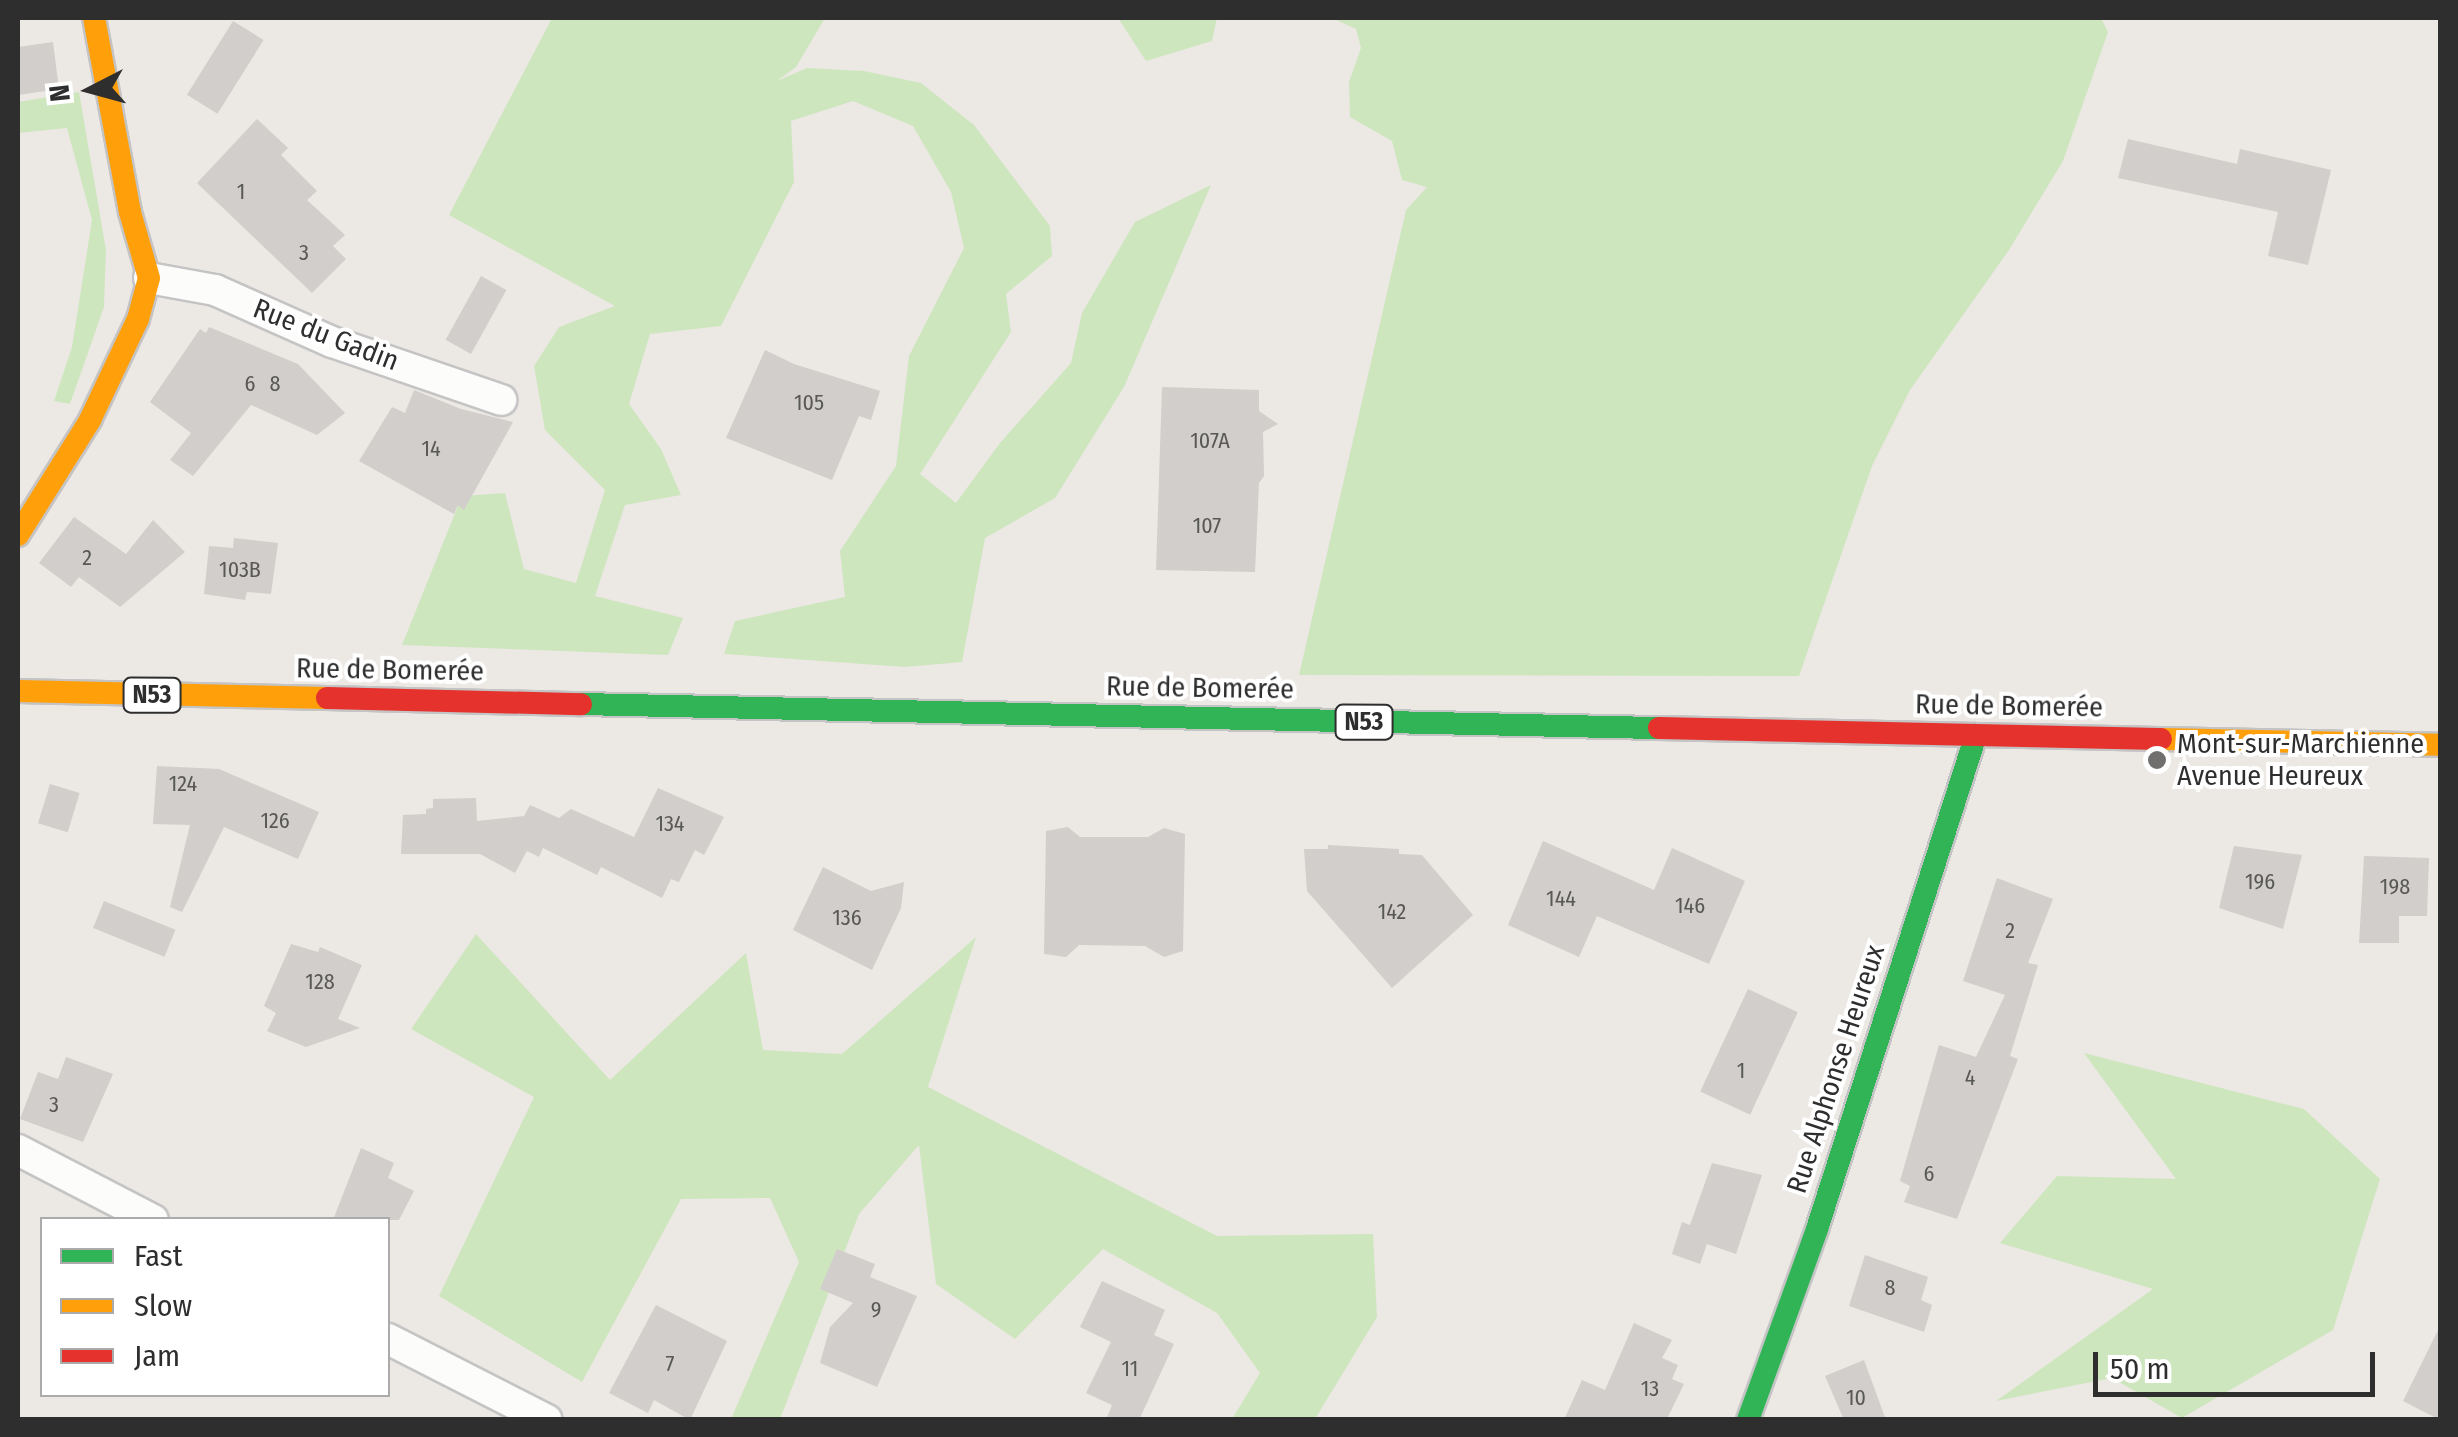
<!DOCTYPE html>
<meta charset="utf-8">
<style>
body{margin:0}
#map{position:relative;width:2458px;height:1437px;overflow:hidden;background:#ece8e4;font-family:"Fira Sans Condensed",sans-serif}
div>[style]{position:absolute}
.green>*{inset:0;background:#cee6be}
.building>*{inset:0;background:#d1cecb;transform-origin:0 0}
.roads{filter:drop-shadow(2px 0 #c5c4c5) drop-shadow(-2px 0 #c5c4c5) drop-shadow(0 2px #c5c4c5) drop-shadow(0 -2px #c5c4c5)}
.street>*{height:30px;margin:-15px;padding:0 15px;transform-origin:15px;border-radius:15px;background:#fcfcfb}
.fast>*{height:22px;margin:-11px;padding:0 11px;transform-origin:11px;border-radius:11px;background:#30b455}
.slow>*{height:22px;margin:-11px;padding:0 11px;transform-origin:11px;border-radius:11px;background:#ff9f0a}
.jam>*{height:22px;margin:-11px;padding:0 11px;transform-origin:11px;border-radius:11px;background:#e5322d}
.dots>*{width:28px;height:28px;translate:-50% -50%;box-sizing:border-box;border:5px solid #fff;border-radius:50%}
span{translate:-50% -50%;white-space:nowrap;text-align:center;line-height:1.15;-webkit-text-stroke:8px #fff;paint-order:stroke}
.number-label{font-size:22px;color:#585857}
.number-label span{-webkit-text-stroke-width:0}
.shield-label span{padding:2px 8px;background:#fff;border:2px solid;border-radius:8px;-webkit-text-stroke-width:0}
.shield-label{font-size:25px;color:#2e2e2e;font-weight:700}
.street-label{font-size:28px;color:#2e2e2e}
.poi-label{font-size:28px;color:#2e2e2e}
.left{translate:0 -50%;text-align:left}
.frame{position:absolute;inset:0;border:20px solid #2e2e2e;pointer-events:none}
.legend{position:absolute;left:40px;top:1217px;width:350px;height:180px;box-sizing:border-box;background:#fff;border:2px solid #ababab;margin:0;padding:12px 18px;list-style:none;font-size:30px;color:#2e2e2e}
.legend li{display:flex;align-items:center;gap:20px;height:50px}
.legend b{width:50px;border:2px solid #ababab}
.north{position:absolute;left:40px;top:40px;width:100px;height:100px;-webkit-text-stroke:8px #fff;paint-order:stroke;rotate:264deg;font-size:28px;font-weight:700;line-height:40px;text-align:center;color:#2e2e2e}
.north::after{content:'';display:block;margin:auto;width:35px;height:45px;background:#2e2e2e;clip-path:polygon(50% 0,100% 100%,50% 72%,0 100%)}
.scale{position:absolute;left:2093px;top:1352px;width:282px;height:45px;box-sizing:border-box;border:5px solid #2e2e2e;border-top:0;padding-left:12px;font-size:30px;line-height:35px;white-space:nowrap;color:#2e2e2e;-webkit-text-stroke:8px #fff;paint-order:stroke}
</style>
<div id="map">
<div class="green">
<i style="clip-path:polygon(552px 18px,825px 18px,796px 67px,777px 81px,807px 68px,864px 71px,921px 83px,974px 125px,1050px 226px,1052px 256px,1006px 294px,1011px 332px,920px 474px,956px 503px,1000px 443px,1071px 363px,1082px 313px,1135px 222px,1211px 185px,1124px 387px,1055px 498px,985px 538px,962px 662px,905px 667px,724px 654px,735px 621px,845px 597px,840px 551px,896px 466px,909px 356px,964px 248px,951px 192px,913px 126px,853px 101px,791px 121px,794px 182px,721px 326px,650px 334px,629px 404px,661px 449px,681px 495px,625px 505px,595px 596px,683px 618px,668px 655px,402px 645px,462px 496px,505px 493px,524px 569px,576px 583px,605px 490px,545px 430px,534px 366px,559px 327px,615px 306px,449px 215px)"></i>
<i style="clip-path:polygon(1118px 18px,1217px 18px,1212px 41px,1146px 61px)"></i>
<i style="clip-path:polygon(1332px 18px,2101px 18px,2108px 32px,2063px 161px,2009px 250px,1910px 390px,1872px 466px,1799px 676px,1299px 675px,1406px 210px,1427px 187px,1402px 180px,1392px 141px,1350px 117px,1349px 82px,1361px 48px,1356px 29px)"></i>
<i style="clip-path:polygon(79px 92px,106px 250px,104px 307px,70px 404px,54px 401px,72px 347px,92px 220px,67px 128px,18px 133px,18px 102px)"></i>
<i style="clip-path:polygon(476px 934px,610px 1080px,746px 953px,763px 1050px,842px 1054px,976px 937px,928px 1087px,1217px 1236px,1373px 1234px,1377px 1317px,1315px 1419px,1232px 1419px,1260px 1373px,1217px 1313px,1103px 1249px,1015px 1339px,936px 1284px,919px 1145px,859px 1214px,780px 1419px,731px 1419px,799px 1262px,770px 1198px,681px 1199px,582px 1382px,439px 1296px,534px 1097px,411px 1029px)"></i>
<i style="clip-path:polygon(2084px 1053px,2304px 1109px,2380px 1179px,2333px 1330px,2182px 1418px,2112px 1378px,1996px 1401px,2153px 1289px,2000px 1243px,2057px 1176px,2176px 1179px)"></i>
</div>
<div class="building">
<i style="left:233px;top:21px;width:36px;height:87px;rotate:32deg"></i>
<i style="clip-path:polygon(53px 42px,59px 89px,18px 95px,18px 47px)"></i>
<i style="clip-path:polygon(257px 119px,288px 148px,281px 155px,317px 191px,307px 200px,345px 235px,333px 246px,346px 259px,312px 293px,197px 183px)"></i>
<i style="clip-path:polygon(2128px 139px,2237px 164px,2240px 149px,2331px 170px,2308px 265px,2268px 256px,2278px 212px,2118px 178px)"></i>
<i style="left:481px;top:276px;width:29px;height:73px;rotate:29deg"></i>
<i style="clip-path:polygon(209px 327px,298px 364px,345px 413px,317px 435px,251px 405px,193px 476px,170px 460px,191px 433px,150px 402px,200px 329px,206px 333px)"></i>
<i style="clip-path:polygon(765px 350px,794px 364px,880px 391px,871px 420px,859px 416px,832px 480px,726px 438px)"></i>
<i style="clip-path:polygon(1162px 387px,1259px 390px,1259px 411px,1278px 424px,1263px 432px,1264px 476px,1259px 483px,1255px 572px,1156px 570px)"></i>
<i style="clip-path:polygon(414px 390px,461px 409px,513px 422px,464px 510px,458px 505px,454px 514px,359px 461px,392px 407px,405px 413px)"></i>
<i style="clip-path:polygon(74px 517px,126px 554px,153px 520px,185px 552px,120px 607px,79px 577px,71px 587px,39px 563px)"></i>
<i style="clip-path:polygon(234px 538px,278px 543px,271px 594px,247px 592px,245px 600px,204px 594px,209px 546px,233px 548px)"></i>
<i style="clip-path:polygon(157px 766px,219px 769px,319px 812px,298px 859px,224px 827px,182px 912px,170px 907px,190px 825px,153px 824px)"></i>
<i style="left:50px;top:784px;width:31px;height:41px;rotate:17deg"></i>
<i style="clip-path:polygon(658px 788px,724px 817px,704px 855px,695px 850px,679px 882px,671px 879px,662px 898px,601px 867px,597px 875px,543px 848px,539px 857px,527px 851px,515px 873px,480px 854px,401px 854px,403px 815px,426px 814px,426px 809px,433px 808px,433px 799px,476px 798px,477px 821px,524px 816px,530px 805px,559px 818px,571px 809px,634px 837px)"></i>
<i style="clip-path:polygon(1068px 827px,1080px 837px,1148px 837px,1164px 828px,1185px 834px,1183px 951px,1164px 957px,1145px 946px,1079px 945px,1066px 957px,1044px 954px,1046px 831px)"></i>
<i style="clip-path:polygon(1543px 841px,1654px 890px,1672px 848px,1745px 881px,1709px 964px,1597px 916px,1579px 957px,1508px 925px)"></i>
<i style="clip-path:polygon(1328px 845px,1399px 849px,1399px 854px,1422px 855px,1473px 915px,1392px 988px,1307px 891px,1304px 849px,1328px 849px)"></i>
<i style="clip-path:polygon(2234px 846px,2302px 855px,2283px 929px,2219px 908px)"></i>
<i style="clip-path:polygon(2364px 856px,2429px 858px,2427px 916px,2399px 916px,2399px 943px,2359px 943px)"></i>
<i style="clip-path:polygon(823px 867px,871px 891px,904px 882px,901px 908px,872px 970px,793px 930px)"></i>
<i style="clip-path:polygon(1997px 878px,2053px 899px,2028px 963px,2038px 965px,2010px 1056px,2018px 1059px,1957px 1219px,1904px 1202px,1910px 1186px,1900px 1181px,1939px 1045px,1976px 1057px,2005px 995px,1963px 981px)"></i>
<i style="left:104px;top:901px;width:77px;height:29px;rotate:22deg"></i>
<i style="clip-path:polygon(291px 944px,318px 952px,320px 947px,362px 965px,338px 1019px,360px 1028px,306px 1047px,267px 1031px,276px 1013px,264px 1006px)"></i>
<i style="left:1748px;top:989px;width:55px;height:113px;rotate:25deg"></i>
<i style="clip-path:polygon(66px 1057px,113px 1074px,83px 1142px,20px 1119px,38px 1072px,58px 1079px)"></i>
<i style="clip-path:polygon(361px 1148px,394px 1163px,388px 1178px,414px 1191px,399px 1220px,333px 1220px)"></i>
<i style="clip-path:polygon(1712px 1163px,1762px 1175px,1736px 1254px,1707px 1244px,1700px 1264px,1672px 1254px,1682px 1222px,1690px 1225px)"></i>
<i style="clip-path:polygon(837px 1249px,875px 1264px,870px 1277px,917px 1296px,877px 1387px,820px 1363px,830px 1327px,853px 1303px,820px 1289px)"></i>
<i style="clip-path:polygon(1865px 1255px,1928px 1277px,1921px 1300px,1932px 1305px,1924px 1332px,1849px 1306px)"></i>
<i style="clip-path:polygon(1102px 1281px,1165px 1310px,1154px 1335px,1174px 1344px,1139px 1420px,1106px 1420px,1112px 1405px,1086px 1393px,1111px 1342px,1080px 1327px)"></i>
<i style="clip-path:polygon(656px 1305px,727px 1341px,690px 1420px,654px 1400px,648px 1413px,609px 1393px)"></i>
<i style="clip-path:polygon(1634px 1323px,1672px 1340px,1662px 1358px,1678px 1365px,1672px 1379px,1684px 1384px,1668px 1417px,1674px 1420px,1564px 1420px,1582px 1380px,1605px 1390px)"></i>
<i style="clip-path:polygon(2440px 1326px,2440px 1420px,2403px 1401px)"></i>
<i style="clip-path:polygon(1864px 1360px,1886px 1420px,1844px 1420px,1825px 1376px)"></i>
</div>
<div class="roads">
<div class="street">
<i style="left:149px;top:278px;width:67px;rotate:10.3deg"></i>
<i style="left:215px;top:290px;width:128px;rotate:24deg"></i>
<i style="left:332px;top:342px;width:179px;rotate:18.9deg"></i>
<i style="left:18px;top:1150px;width:152px;rotate:27.4deg"></i>
<i style="left:388px;top:1339px;width:178px;rotate:27deg"></i>
</div>
<div class="fast">
<i style="left:581px;top:704px;width:1078px;rotate:1.28deg"></i>
<i style="left:1748px;top:1420px;width:203px;rotate:-70.1deg"></i>
<i style="left:1817px;top:1229px;width:519px;rotate:-72.16deg"></i>
</div>
<div class="slow">
<i style="left:18px;top:535px;width:136px;rotate:-57.9deg"></i>
<i style="left:90px;top:420px;width:112px;rotate:-64.6deg"></i>
<i style="left:138px;top:319px;width:42px;rotate:-75deg"></i>
<i style="left:149px;top:278px;width:69px;rotate:-106.1deg"></i>
<i style="left:130px;top:212px;width:197px;rotate:-100.5deg"></i>
<i style="left:18px;top:691px;width:309px;rotate:1.3deg"></i>
<i style="left:2161px;top:739px;width:279px;rotate:1.2deg"></i>
</div>
<div class="jam">
<i style="left:327px;top:698px;width:254px;rotate:1.4deg"></i>
<i style="left:1659px;top:728px;width:502px;rotate:1.26deg"></i>
</div>
</div>
<div class="dots">
<i style="left:2157px;top:760px;background:#706f6e"></i>
</div>
<div class="number-label">
<span style="left:241px;top:192px">1</span>
<span style="left:304px;top:253px">3</span>
<span style="left:250px;top:384px">6</span>
<span style="left:275px;top:384px">8</span>
<span style="left:809px;top:403px">105</span>
<span style="left:1210px;top:441px">107A</span>
<span style="left:431px;top:449px">14</span>
<span style="left:1207px;top:526px">107</span>
<span style="left:87px;top:558px">2</span>
<span style="left:240px;top:570px">103B</span>
<span style="left:183px;top:784px">124</span>
<span style="left:275px;top:821px">126</span>
<span style="left:670px;top:824px">134</span>
<span style="left:2260px;top:882px">196</span>
<span style="left:2395px;top:887px">198</span>
<span style="left:1561px;top:899px">144</span>
<span style="left:1690px;top:906px">146</span>
<span style="left:1392px;top:912px">142</span>
<span style="left:847px;top:918px">136</span>
<span style="left:2010px;top:931px">2</span>
<span style="left:320px;top:982px">128</span>
<span style="left:1741px;top:1071px">1</span>
<span style="left:1970px;top:1078px">4</span>
<span style="left:54px;top:1105px">3</span>
<span style="left:1929px;top:1174px">6</span>
<span style="left:1890px;top:1288px">8</span>
<span style="left:876px;top:1310px">9</span>
<span style="left:670px;top:1364px">7</span>
<span style="left:1130px;top:1369px">11</span>
<span style="left:1650px;top:1389px">13</span>
<span style="left:1856px;top:1398px">10</span>
</div>
<div class="shield-label">
<span style="left:152px;top:695px">N53</span>
<span style="left:1364px;top:722px">N53</span>
</div>
<div class="street-label">
<span style="left:326px;top:335px;rotate:21deg">Rue du Gadin</span>
<span style="left:390px;top:670px;rotate:1deg">Rue de Bomerée</span>
<span style="left:1200px;top:688px;rotate:1deg">Rue de Bomerée</span>
<span style="left:2009px;top:706px;rotate:1deg">Rue de Bomerée</span>
<span style="left:1836px;top:1069px;rotate:-72deg">Rue Alphonse Heureux</span>
</div>
<div class="poi-label">
<span class="left" style="left:2177px;top:760px">Mont-sur-Marchienne<br>Avenue Heureux</span>
</div>
<div class="frame"></div>
<ul class="legend">
<li><b style="height:12px;background:#30b455"></b>Fast</li>
<li><b style="height:12px;background:#ff9f0a"></b>Slow</li>
<li><b style="height:12px;background:#e5322d"></b>Jam</li>
</ul>
<div class="north">N</div>
<div class="scale">50 m</div>
</div>
